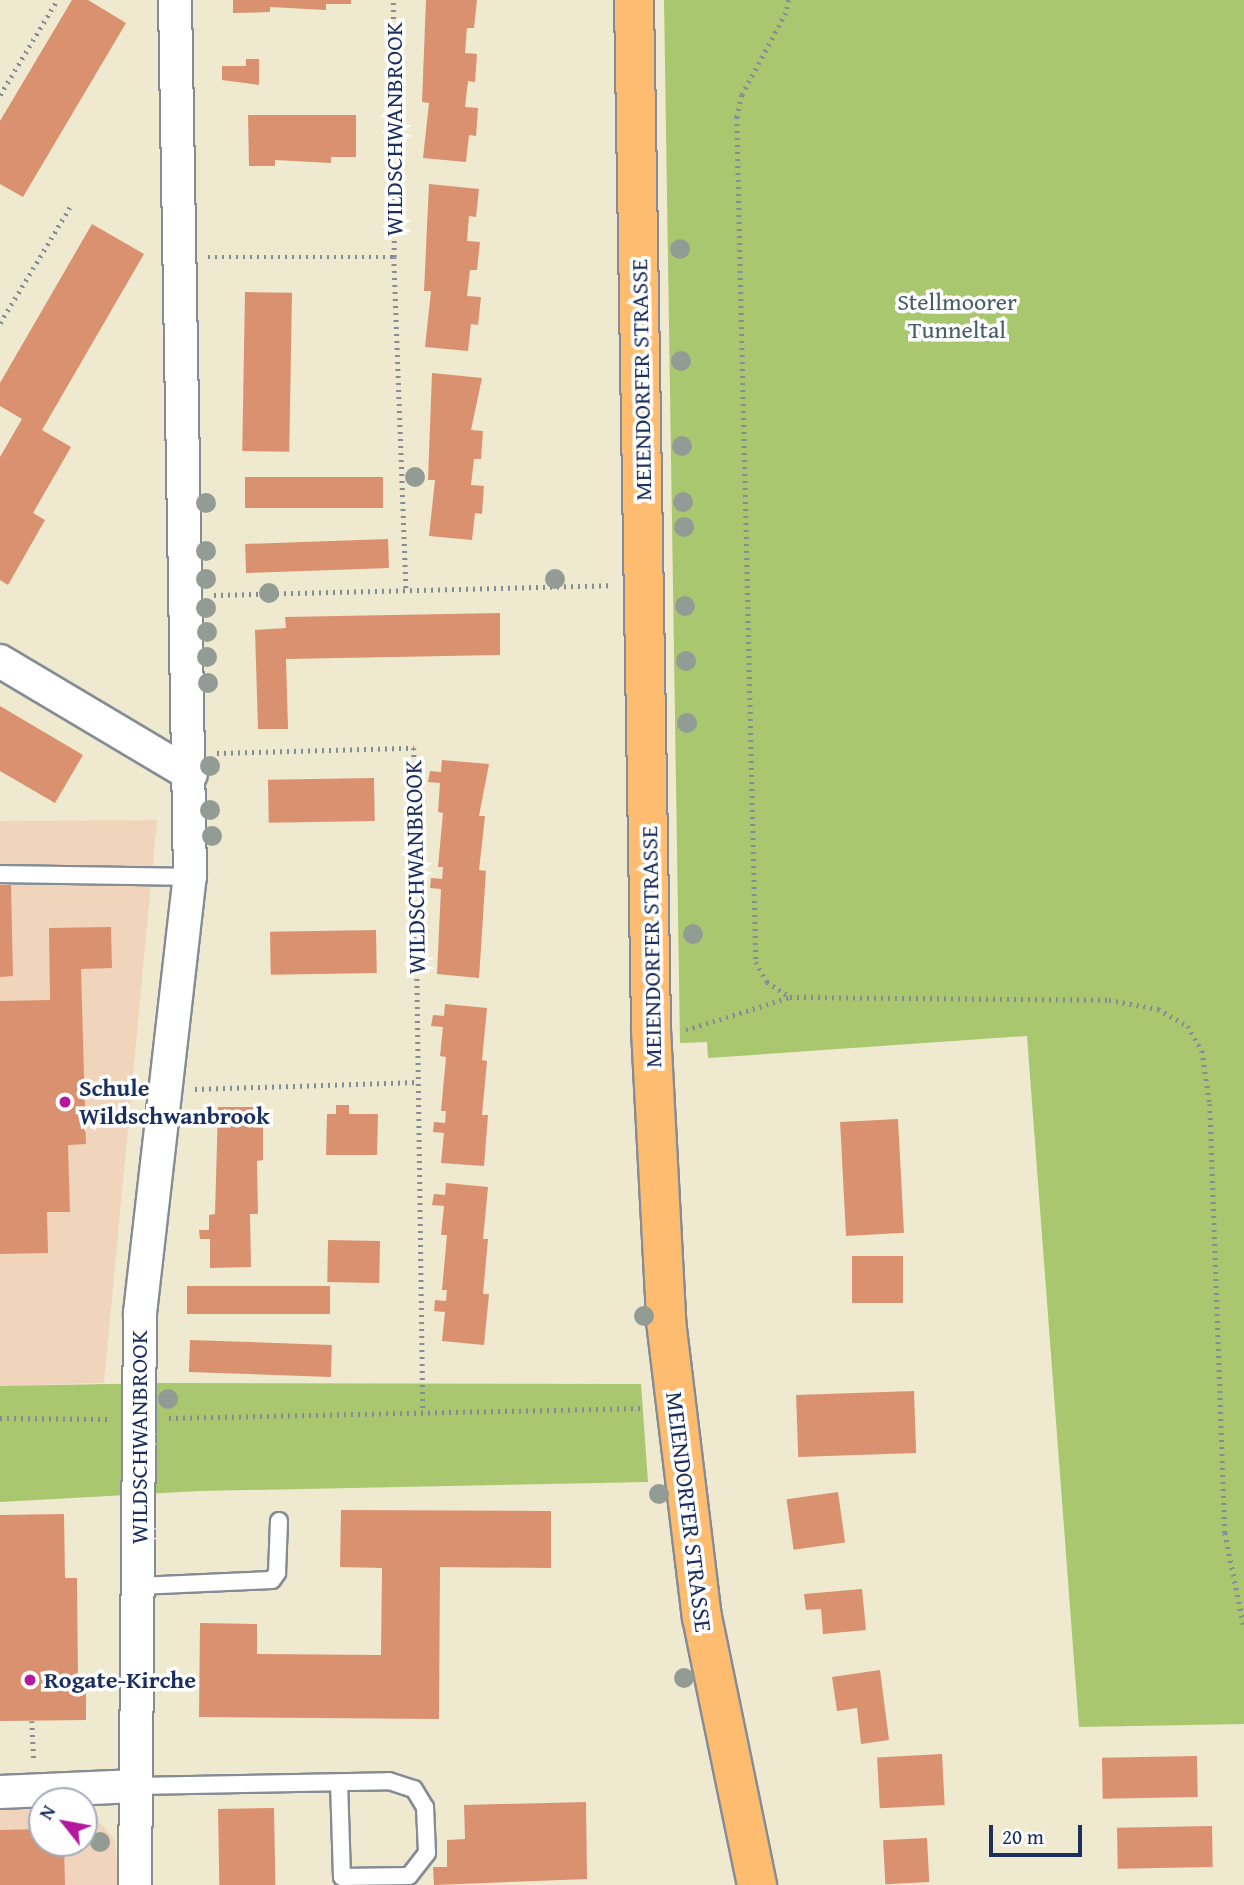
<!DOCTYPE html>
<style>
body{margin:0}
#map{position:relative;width:1244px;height:1885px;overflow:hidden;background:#efe9cf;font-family:"Gentium Book Plus",serif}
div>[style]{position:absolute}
.built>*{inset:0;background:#f0d5bc}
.green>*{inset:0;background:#a9c76f}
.building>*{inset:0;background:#da916f;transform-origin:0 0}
.path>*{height:4.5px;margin-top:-2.25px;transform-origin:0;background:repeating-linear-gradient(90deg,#858c96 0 2px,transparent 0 7px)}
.roads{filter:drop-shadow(2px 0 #858c96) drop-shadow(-2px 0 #858c96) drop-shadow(0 2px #858c96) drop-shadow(0 -2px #858c96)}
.service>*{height:16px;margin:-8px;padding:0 8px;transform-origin:8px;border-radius:8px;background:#fff}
.minor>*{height:32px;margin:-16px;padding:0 16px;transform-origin:16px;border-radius:16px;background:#fff}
.primary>*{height:38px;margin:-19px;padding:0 19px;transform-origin:19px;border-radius:19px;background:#fdbc6f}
.trees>*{width:20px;height:20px;margin:-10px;border-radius:50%;background:#929c94}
.dots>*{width:19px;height:19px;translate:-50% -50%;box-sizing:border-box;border:4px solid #fff;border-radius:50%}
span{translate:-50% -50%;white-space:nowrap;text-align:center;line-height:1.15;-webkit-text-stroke:7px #fff;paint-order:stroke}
.street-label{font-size:24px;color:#1b2f5e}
.park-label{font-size:24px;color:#465d63}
.poi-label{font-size:24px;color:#1b2f5e;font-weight:700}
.left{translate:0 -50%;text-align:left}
.north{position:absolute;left:28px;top:1787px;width:70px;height:70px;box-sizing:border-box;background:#fff;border:2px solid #a4acbf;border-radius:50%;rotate:301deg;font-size:19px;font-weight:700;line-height:28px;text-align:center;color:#1b2f5e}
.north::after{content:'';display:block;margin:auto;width:24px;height:32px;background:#b5179e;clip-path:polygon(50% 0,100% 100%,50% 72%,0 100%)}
.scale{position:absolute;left:989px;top:1825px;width:93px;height:32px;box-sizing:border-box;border:4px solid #1b2f5e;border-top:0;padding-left:9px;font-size:21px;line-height:24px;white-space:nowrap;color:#1b2f5e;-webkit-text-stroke:5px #fff;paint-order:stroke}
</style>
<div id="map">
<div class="built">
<i style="clip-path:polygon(157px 820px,104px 1383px,0 1386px,0 821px)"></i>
<i style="clip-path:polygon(42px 1808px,42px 1843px,84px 1843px,84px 1814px,103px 1826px,115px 1840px,119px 1885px,0 1885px,0 1810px)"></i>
</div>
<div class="green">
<i style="clip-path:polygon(664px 0,1244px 0,1244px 1724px,1079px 1727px,1027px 1036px,708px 1058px,707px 1042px,680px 1043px)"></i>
<i style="clip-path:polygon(164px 1383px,641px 1384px,648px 1482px,199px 1491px,0 1502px,0 1386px)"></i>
</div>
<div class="building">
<i style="clip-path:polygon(72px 0,88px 0,126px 23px,23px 197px,0 184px,0 121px)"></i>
<i style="clip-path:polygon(233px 0,351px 0,351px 4px,326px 4px,326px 10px,270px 7px,270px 12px,233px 13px)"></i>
<i style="clip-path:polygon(426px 0,477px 0,474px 28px,467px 28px,465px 53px,477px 54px,475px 82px,468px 81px,465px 107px,478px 108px,476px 136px,469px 135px,466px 162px,423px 158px,429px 103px,422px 102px)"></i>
<i style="clip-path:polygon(246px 59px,259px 59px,259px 85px,222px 80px,222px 66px,246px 66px)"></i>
<i style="clip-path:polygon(248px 115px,356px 115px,356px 157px,331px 157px,331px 163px,275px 160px,275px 166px,249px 166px)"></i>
<i style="clip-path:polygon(429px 184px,479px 189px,476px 217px,469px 216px,467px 241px,480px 242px,477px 270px,470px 270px,467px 296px,481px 297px,478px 325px,471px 324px,468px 351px,425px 347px,431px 291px,424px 291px)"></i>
<i style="clip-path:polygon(92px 224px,144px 254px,42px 430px,71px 447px,33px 513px,45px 520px,8px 585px,0 580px,0 457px,22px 419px,0 406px,0 383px)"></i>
<i style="left:245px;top:292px;width:47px;height:159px;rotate:1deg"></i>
<i style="clip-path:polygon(432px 373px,482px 378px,471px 430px,483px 431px,481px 459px,474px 459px,471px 485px,484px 486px,482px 514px,475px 513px,472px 540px,429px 536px,435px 480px,428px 480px)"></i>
<i style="left:383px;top:477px;width:31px;height:138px;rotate:90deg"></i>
<i style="left:388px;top:539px;width:29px;height:143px;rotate:88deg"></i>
<i style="clip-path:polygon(500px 613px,500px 655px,286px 659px,288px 729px,258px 729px,255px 630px,286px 628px,285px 617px)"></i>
<i style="clip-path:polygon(0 706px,83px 755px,55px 803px,0 771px)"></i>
<i style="clip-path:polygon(442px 760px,489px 764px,479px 816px,485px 816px,479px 870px,486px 871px,479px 978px,437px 974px,441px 889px,430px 888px,431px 878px,442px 879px,443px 867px,438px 867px,443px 813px,438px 812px,440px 783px,428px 782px,430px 771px,441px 772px)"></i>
<i style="left:374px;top:778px;width:43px;height:106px;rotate:89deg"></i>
<i style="clip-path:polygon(0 885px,11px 885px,13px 976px,0 977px)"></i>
<i style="clip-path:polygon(111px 927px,112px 968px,81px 969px,86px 1144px,68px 1145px,70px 1212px,47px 1212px,48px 1253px,0 1254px,0 1001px,50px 1000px,49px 928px)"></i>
<i style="left:376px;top:930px;width:43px;height:106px;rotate:89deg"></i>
<i style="clip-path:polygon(445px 1004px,487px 1008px,482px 1060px,487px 1061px,482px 1115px,488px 1115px,484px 1166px,441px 1163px,444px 1133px,433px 1132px,434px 1122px,445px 1123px,446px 1111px,441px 1111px,446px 1057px,440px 1056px,443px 1027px,431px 1026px,433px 1015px,444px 1016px)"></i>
<i style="clip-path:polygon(336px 1105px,349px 1105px,349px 1114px,378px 1114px,377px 1155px,326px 1155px,327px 1114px,336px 1114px)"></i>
<i style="clip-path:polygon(218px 1107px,263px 1107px,263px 1160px,257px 1161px,258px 1214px,250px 1214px,251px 1267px,210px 1268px,210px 1239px,200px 1239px,199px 1230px,209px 1230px,209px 1215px,215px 1214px)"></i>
<i style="left:898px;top:1119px;width:114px;height:58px;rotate:87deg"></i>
<i style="clip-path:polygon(446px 1183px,488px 1187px,483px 1239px,488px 1239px,483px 1294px,489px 1294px,484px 1345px,442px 1341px,445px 1312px,434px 1311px,435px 1300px,446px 1301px,447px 1290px,442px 1290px,447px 1235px,441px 1235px,444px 1206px,432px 1205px,434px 1194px,445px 1195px)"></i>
<i style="left:328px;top:1240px;width:52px;height:42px;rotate:1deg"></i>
<i style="left:852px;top:1256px;width:51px;height:47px"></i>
<i style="left:187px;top:1286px;width:143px;height:28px"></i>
<i style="left:190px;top:1340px;width:142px;height:32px;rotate:2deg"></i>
<i style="left:914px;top:1391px;width:62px;height:118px;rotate:88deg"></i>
<i style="left:838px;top:1492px;width:51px;height:52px;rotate:82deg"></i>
<i style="clip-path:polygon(341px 1510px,551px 1511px,551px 1568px,440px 1567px,439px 1719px,199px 1717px,200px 1623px,257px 1624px,257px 1654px,381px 1655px,382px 1568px,340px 1567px)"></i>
<i style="clip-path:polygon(64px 1514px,65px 1578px,77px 1578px,78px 1680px,86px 1679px,86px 1720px,0 1721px,0 1515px)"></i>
<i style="clip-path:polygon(862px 1589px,866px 1630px,823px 1634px,821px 1609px,806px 1610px,804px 1594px)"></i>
<i style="clip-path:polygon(880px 1670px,889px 1740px,861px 1744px,857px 1708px,837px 1711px,832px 1677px)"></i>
<i style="left:942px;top:1754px;width:51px;height:65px;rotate:87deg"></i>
<i style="left:1197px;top:1756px;width:41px;height:95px;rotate:89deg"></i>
<i style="clip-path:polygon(586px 1802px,587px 1879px,434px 1885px,433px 1867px,447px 1867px,447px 1840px,465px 1839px,464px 1805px)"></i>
<i style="left:274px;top:1808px;width:77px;height:56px;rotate:89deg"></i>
<i style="left:1212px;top:1826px;width:41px;height:95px;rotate:89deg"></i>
<i style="clip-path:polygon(42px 1829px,42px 1843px,64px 1843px,65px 1885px,0 1885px,0 1830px)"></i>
<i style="left:927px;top:1838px;width:44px;height:44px;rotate:87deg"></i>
</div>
<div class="path">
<i style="left:789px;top:0;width:13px;rotate:103deg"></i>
<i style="left:786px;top:13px;width:93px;rotate:118.2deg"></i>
<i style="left:742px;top:95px;width:23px;rotate:103deg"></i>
<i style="left:737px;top:117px;width:845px;rotate:88.71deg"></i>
<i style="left:756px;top:962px;width:23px;rotate:61deg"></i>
<i style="left:767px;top:982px;width:27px;rotate:33deg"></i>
<i style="left:790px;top:997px;width:319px;rotate:0.5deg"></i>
<i style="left:1109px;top:1000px;width:50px;rotate:10.4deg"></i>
<i style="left:1158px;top:1009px;width:34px;rotate:30deg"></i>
<i style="left:1188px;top:1026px;width:29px;rotate:61deg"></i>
<i style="left:1202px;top:1051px;width:54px;rotate:81.4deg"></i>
<i style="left:1210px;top:1104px;width:429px;rotate:88deg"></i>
<i style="left:1225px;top:1533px;width:95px;rotate:78.5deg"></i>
<i style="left:0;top:95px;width:111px;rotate:-59deg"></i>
<i style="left:208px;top:257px;width:186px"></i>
<i style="left:394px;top:257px;width:257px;rotate:-90.2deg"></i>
<i style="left:394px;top:257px;width:334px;rotate:87.9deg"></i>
<i style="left:0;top:323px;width:135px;rotate:-58.9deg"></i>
<i style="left:214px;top:595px;width:397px;rotate:-1.4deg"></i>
<i style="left:217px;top:753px;width:197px;rotate:-1.5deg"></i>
<i style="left:414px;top:748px;width:664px;rotate:89.22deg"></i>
<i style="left:686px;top:1030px;width:109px;rotate:-17.6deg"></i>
<i style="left:195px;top:1089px;width:223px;rotate:-1.8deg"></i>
<i style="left:0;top:1418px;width:108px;rotate:0.5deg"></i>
<i style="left:169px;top:1418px;width:474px;rotate:-1.2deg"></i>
<i style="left:32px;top:1721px;width:41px;rotate:87.2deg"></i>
</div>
<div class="roads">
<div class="service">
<i style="left:0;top:874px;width:190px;rotate:0.9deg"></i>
<i style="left:138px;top:1586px;width:134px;rotate:-2.6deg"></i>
<i style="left:272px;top:1580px;width:9px;rotate:-54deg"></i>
<i style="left:277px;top:1573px;width:52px;rotate:-87.8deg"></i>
<i style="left:137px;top:1786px;width:252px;rotate:-1.1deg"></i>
<i style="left:389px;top:1781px;width:26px;rotate:18deg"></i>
<i style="left:414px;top:1789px;width:21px;rotate:59deg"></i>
<i style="left:425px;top:1807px;width:46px;rotate:87.5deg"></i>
<i style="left:427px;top:1853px;width:29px;rotate:128deg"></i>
<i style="left:409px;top:1876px;width:67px;rotate:179.1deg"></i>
<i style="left:342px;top:1877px;width:94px;rotate:-91.8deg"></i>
</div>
<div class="minor">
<i style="left:0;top:661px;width:222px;rotate:30.8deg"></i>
<i style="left:0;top:1792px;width:137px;rotate:-2.5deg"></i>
<i style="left:135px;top:1885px;width:572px;rotate:-89.5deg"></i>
<i style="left:140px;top:1313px;width:439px;rotate:-83.5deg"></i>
<i style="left:190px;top:877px;width:877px;rotate:-90.98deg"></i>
</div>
<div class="primary">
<i style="left:634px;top:0;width:1030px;rotate:89.05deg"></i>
<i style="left:651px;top:1030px;width:291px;rotate:87deg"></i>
<i style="left:666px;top:1321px;width:298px;rotate:83.1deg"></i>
<i style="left:702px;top:1617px;width:274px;rotate:78.4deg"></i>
</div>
</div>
<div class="trees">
<i style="left:680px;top:249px"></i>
<i style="left:681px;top:361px"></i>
<i style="left:682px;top:446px"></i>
<i style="left:415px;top:477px"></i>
<i style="left:683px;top:502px"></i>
<i style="left:206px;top:503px"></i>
<i style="left:684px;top:527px"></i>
<i style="left:206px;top:551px"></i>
<i style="left:206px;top:579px"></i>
<i style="left:555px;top:579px"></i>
<i style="left:269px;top:593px"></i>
<i style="left:685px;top:606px"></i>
<i style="left:206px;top:608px"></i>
<i style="left:207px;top:632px"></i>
<i style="left:207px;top:657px"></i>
<i style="left:686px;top:661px"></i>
<i style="left:208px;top:683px"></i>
<i style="left:687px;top:723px"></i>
<i style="left:210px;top:766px"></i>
<i style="left:210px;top:810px"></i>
<i style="left:212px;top:836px"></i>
<i style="left:693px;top:934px"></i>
<i style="left:644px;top:1316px"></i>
<i style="left:168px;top:1399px"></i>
<i style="left:659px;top:1494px"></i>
<i style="left:684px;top:1678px"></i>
<i style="left:100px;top:1842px"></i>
</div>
<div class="dots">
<i style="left:65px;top:1102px;background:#b5179e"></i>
<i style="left:30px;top:1680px;background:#b5179e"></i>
</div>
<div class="street-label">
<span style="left:394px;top:129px;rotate:-90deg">WILDSCHWANBROOK</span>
<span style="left:641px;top:380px;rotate:-91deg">MEIENDORFER STRASSE</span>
<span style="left:415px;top:867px;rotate:-91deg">WILDSCHWANBROOK</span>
<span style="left:651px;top:947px;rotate:-91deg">MEIENDORFER STRASSE</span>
<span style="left:139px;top:1437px;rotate:-90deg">WILDSCHWANBROOK</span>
<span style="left:689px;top:1512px;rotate:83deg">MEIENDORFER STRASSE</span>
</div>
<div class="park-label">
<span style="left:957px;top:316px">Stellmoorer<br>Tunneltal</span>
</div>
<div class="poi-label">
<span class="left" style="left:79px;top:1102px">Schule<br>Wildschwanbrook</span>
<span class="left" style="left:44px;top:1680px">Rogate-Kirche</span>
</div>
<div class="north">N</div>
<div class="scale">20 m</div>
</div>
